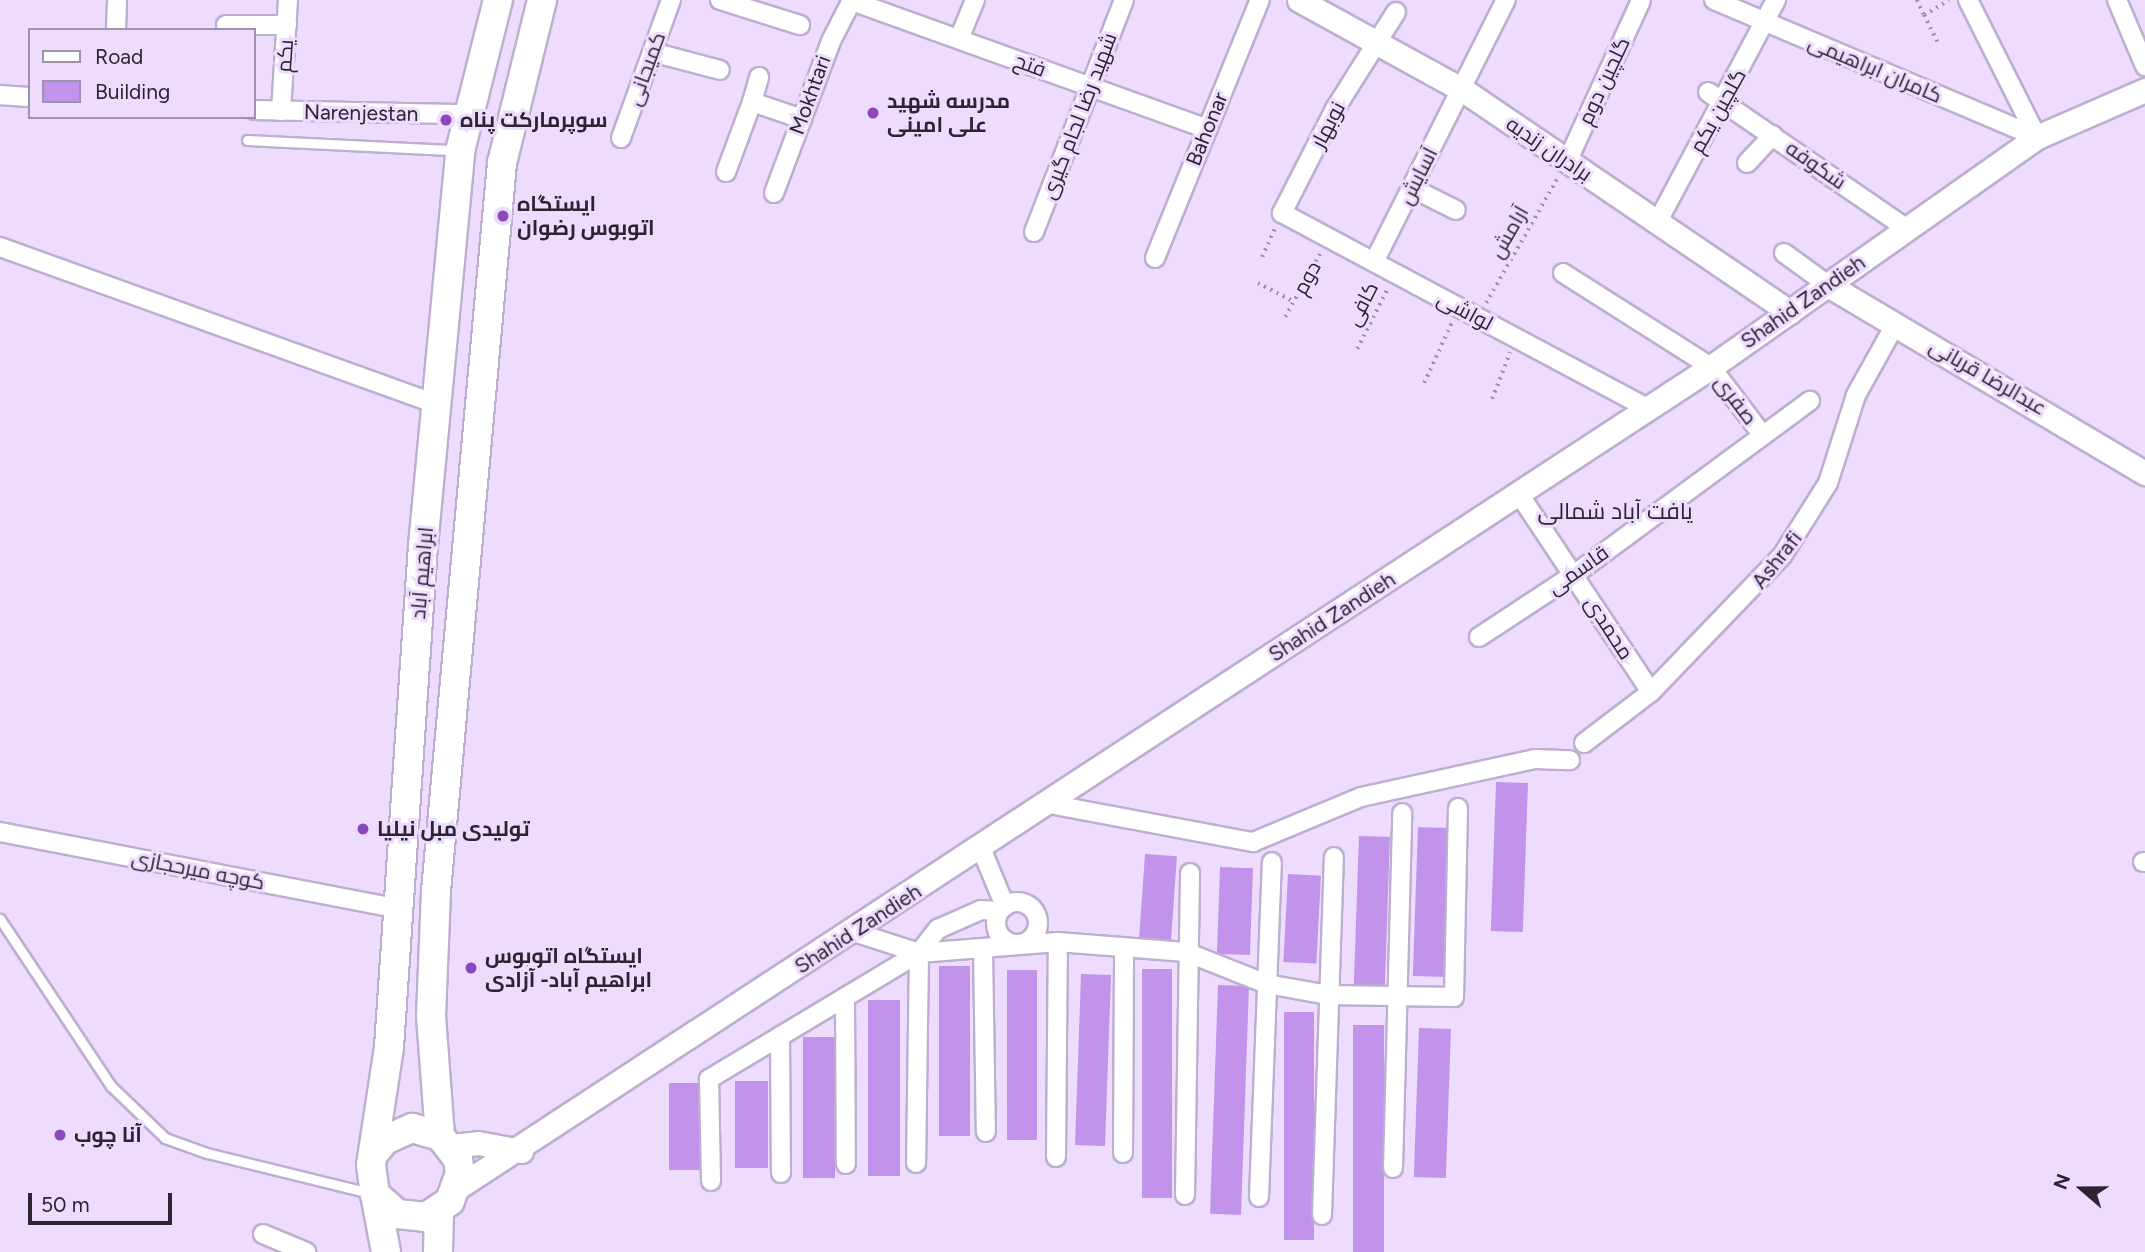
<!DOCTYPE html>
<meta charset="utf-8">
<style>
body{margin:0}
#map{position:relative;width:2145px;height:1252px;overflow:hidden;background:#eddcfe;font-family:Figtree,Cairo,sans-serif}
div>[style]{position:absolute}
.building>*{inset:0;background:#c193ea;transform-origin:0 0}
.path>*{height:3.5px;margin-top:-1.75px;transform-origin:0;background:repeating-linear-gradient(90deg,#9d91aa 0 2px,transparent 0 7px)}
.roads{filter:drop-shadow(2px 0 #beaecf) drop-shadow(-2px 0 #beaecf) drop-shadow(0 2px #beaecf) drop-shadow(0 -2px #beaecf)}
.service>*{height:9px;margin:-4.5px;padding:0 4.5px;transform-origin:4.5px;border-radius:4.5px;background:#fff}
.minor>*{height:18px;margin:-9px;padding:0 9px;transform-origin:9px;border-radius:9px;background:#fff}
.minor>.ring{margin:-9px;padding:0;box-sizing:content-box;background:none;border:18px solid #fff;border-radius:50%}
.tertiary>*{height:23px;margin:-11.5px;padding:0 11.5px;transform-origin:11.5px;border-radius:11.5px;background:#fff}
.primary>*{height:28px;margin:-14px;padding:0 14px;transform-origin:14px;border-radius:14px;background:#fff}
.dots>*{width:19px;height:19px;translate:-50% -50%;box-sizing:border-box;border:4px solid #eddcfe;border-radius:50%}
span{translate:-50% -50%;white-space:nowrap;text-align:center;line-height:1.15;-webkit-text-stroke:6px #eddcfe;paint-order:stroke}
.street-label{font-size:21px;color:#2b2531}
.poi-label{font-size:21px;color:#2b2531;font-weight:700}
.left{translate:0 -50%;text-align:left}
.neighbourhood-label{font-size:23px;color:#2b2531}
.legend{position:absolute;left:28px;top:28px;width:228px;height:91px;box-sizing:border-box;background:#eddcfe;border:2px solid #9f93ac;margin:0;padding:9px 12px;list-style:none;font-size:21px;color:#2b2531}
.legend li{display:flex;align-items:center;gap:14px;height:35px}
.legend b{width:35px;border:2px solid #9f93ac}
.north{position:absolute;left:2047px;top:1154px;width:70px;height:70px;-webkit-text-stroke:5px #eddcfe;paint-order:stroke;rotate:290deg;font-size:19px;font-weight:700;line-height:28px;text-align:center;color:#2b2531}
.north::after{content:'';display:block;margin:auto;width:24px;height:32px;background:#2b2531;clip-path:polygon(50% 0,100% 100%,50% 72%,0 100%)}
.scale{position:absolute;left:28px;top:1193px;width:144px;height:32px;box-sizing:border-box;border:4px solid #2b2531;border-top:0;padding-left:9px;font-size:21px;line-height:24px;white-space:nowrap;color:#2b2531;-webkit-text-stroke:5px #eddcfe;paint-order:stroke}
</style>
<div id="map">
<div class="building">
<i style="left:1496px;top:782px;width:32px;height:149px;rotate:2deg"></i>
<i style="left:1418px;top:827px;width:32px;height:149px;rotate:2deg"></i>
<i style="left:1359px;top:836px;width:31px;height:149px;rotate:2deg"></i>
<i style="left:1145px;top:854px;width:32px;height:88px;rotate:4deg"></i>
<i style="left:1220px;top:867px;width:33px;height:87px;rotate:2deg"></i>
<i style="left:1288px;top:874px;width:33px;height:88px;rotate:3deg"></i>
<i style="left:939px;top:966px;width:31px;height:170px"></i>
<i style="left:1142px;top:969px;width:30px;height:229px"></i>
<i style="left:1007px;top:970px;width:30px;height:170px"></i>
<i style="left:1081px;top:974px;width:30px;height:171px;rotate:2deg"></i>
<i style="left:1218px;top:985px;width:31px;height:229px;rotate:2deg"></i>
<i style="left:868px;top:1000px;width:32px;height:176px"></i>
<i style="left:1284px;top:1012px;width:30px;height:228px"></i>
<i style="left:1353px;top:1025px;width:31px;height:227px"></i>
<i style="left:1419px;top:1028px;width:32px;height:149px;rotate:2deg"></i>
<i style="left:803px;top:1037px;width:32px;height:141px"></i>
<i style="left:735px;top:1081px;width:33px;height:87px"></i>
<i style="left:669px;top:1083px;width:32px;height:87px"></i>
</div>
<div class="path">
<i style="left:1917px;top:0;width:17px;rotate:65deg"></i>
<i style="left:1937px;top:42px;width:30px;rotate:-116deg"></i>
<i style="left:1924px;top:15px;width:29px;rotate:-31deg"></i>
<i style="left:1262px;top:257px;width:32px;rotate:-66deg"></i>
<i style="left:1258px;top:283px;width:41px;rotate:27.8deg"></i>
<i style="left:1486px;top:303px;width:143px;rotate:-60.2deg"></i>
<i style="left:1285px;top:317px;width:74px;rotate:-61deg"></i>
<i style="left:1357px;top:349px;width:68px;rotate:-63.1deg"></i>
<i style="left:1424px;top:383px;width:67px;rotate:-65.3deg"></i>
<i style="left:1492px;top:399px;width:50px;rotate:-69deg"></i>
</div>
<div class="roads">
<div class="service">
<i style="left:247px;top:140px;width:208px;rotate:2.8deg"></i>
<i style="left:0;top:919px;width:201px;rotate:56.4deg"></i>
<i style="left:111px;top:1086px;width:75px;rotate:43.9deg"></i>
<i style="left:165px;top:1138px;width:45px;rotate:19.7deg"></i>
<i style="left:207px;top:1153px;width:168px;rotate:13.8deg"></i>
</div>
<div class="minor">
<i style="left:720px;top:0;width:84px;rotate:17.4deg"></i>
<i style="left:1714px;top:0;width:351px;rotate:23deg"></i>
<i style="left:1968px;top:0;width:153px;rotate:63.3deg"></i>
<i style="left:2117px;top:0;width:72px;rotate:67deg"></i>
<i style="left:852px;top:1px;width:378px;rotate:19.8deg"></i>
<i style="left:1396px;top:12px;width:115px;rotate:122.2deg"></i>
<i style="left:1335px;top:109px;width:117px;rotate:117deg"></i>
<i style="left:1282px;top:213px;width:416px;rotate:28.1deg"></i>
<i style="left:226px;top:25px;width:61px"></i>
<i style="left:116px;top:30px;width:30px;rotate:-88deg"></i>
<i style="left:959px;top:39px;width:42px;rotate:-67.7deg"></i>
<i style="left:652px;top:52px;width:70px;rotate:14.8deg"></i>
<i style="left:1708px;top:92px;width:242px;rotate:34.5deg"></i>
<i style="left:0;top:95px;width:30px;rotate:4deg"></i>
<i style="left:752px;top:102px;width:26px;rotate:-74deg"></i>
<i style="left:254px;top:110px;width:215px;rotate:1.1deg"></i>
<i style="left:281px;top:111px;width:111px;rotate:-86.4deg"></i>
<i style="left:621px;top:138px;width:147px;rotate:-70.1deg"></i>
<i style="left:1567px;top:162px;width:178px;rotate:-65.4deg"></i>
<i style="left:1747px;top:163px;width:38px;rotate:-47deg"></i>
<i style="left:726px;top:172px;width:75px;rotate:-69.6deg"></i>
<i style="left:752px;top:102px;width:53px;rotate:18.8deg"></i>
<i style="left:1412px;top:188px;width:49px;rotate:26.6deg"></i>
<i style="left:774px;top:193px;width:162px;rotate:-69.4deg"></i>
<i style="left:831px;top:41px;width:46px;rotate:-62.9deg"></i>
<i style="left:1658px;top:221px;width:251px;rotate:-61.9deg"></i>
<i style="left:1034px;top:232px;width:249px;rotate:-68.8deg"></i>
<i style="left:0;top:247px;width:463px;rotate:19.8deg"></i>
<i style="left:1784px;top:253px;width:54px;rotate:36deg"></i>
<i style="left:1155px;top:258px;width:279px;rotate:-67.9deg"></i>
<i style="left:1374px;top:262px;width:293px;rotate:-63.3deg"></i>
<i style="left:1563px;top:273px;width:175px;rotate:32.4deg"></i>
<i style="left:1711px;top:367px;width:83px;rotate:52.9deg"></i>
<i style="left:1519px;top:494px;width:238px;rotate:56.3deg"></i>
<i style="left:1479px;top:637px;width:115px;rotate:-33.3deg"></i>
<i style="left:1575px;top:574px;width:292px;rotate:-36.4deg"></i>
<i style="left:1584px;top:743px;width:84px;rotate:-37.3deg"></i>
<i style="left:1651px;top:692px;width:189px;rotate:-46.1deg"></i>
<i style="left:1782px;top:556px;width:86px;rotate:-57.8deg"></i>
<i style="left:1828px;top:483px;width:92px;rotate:-72.3deg"></i>
<i style="left:1856px;top:395px;width:82px;rotate:-60.9deg"></i>
<i style="left:1049px;top:804px;width:208px;rotate:10.6deg"></i>
<i style="left:1253px;top:842px;width:117px;rotate:-22.6deg"></i>
<i style="left:1361px;top:797px;width:178px;rotate:-12.3deg"></i>
<i style="left:1535px;top:759px;width:35px;rotate:2deg"></i>
<i style="left:0;top:832px;width:403px;rotate:10.9deg"></i>
<i style="left:981px;top:848px;width:63px;rotate:67.5deg"></i>
<i style="left:2143px;top:862px;width:2px"></i>
<i class="ring" style="left:996px;top:902px;width:24px;height:24px"></i>
<i style="left:854px;top:932px;width:68px;rotate:17.9deg"></i>
<i style="left:919px;top:953px;width:139px;rotate:-4.5deg"></i>
<i style="left:1058px;top:942px;width:128px;rotate:4.5deg"></i>
<i style="left:1186px;top:952px;width:87px;rotate:21.6deg"></i>
<i style="left:1267px;top:984px;width:63px;rotate:10.1deg"></i>
<i style="left:1329px;top:995px;width:125px;rotate:0.9deg"></i>
<i style="left:1454px;top:997px;width:189px;rotate:-88.8deg"></i>
<i style="left:983px;top:949px;width:183px;rotate:89.1deg"></i>
<i style="left:919px;top:953px;width:31px;rotate:-52deg"></i>
<i style="left:938px;top:929px;width:47px;rotate:-23.8deg"></i>
<i style="left:981px;top:910px;width:19px;rotate:3deg"></i>
<i style="left:845px;top:997px;width:167px;rotate:89.7deg"></i>
<i style="left:780px;top:1036px;width:137px;rotate:89.6deg"></i>
<i style="left:1123px;top:1153px;width:205px;rotate:-89.7deg"></i>
<i style="left:1056px;top:1157px;width:215px;rotate:-89.5deg"></i>
<i style="left:1393px;top:1168px;width:355px;rotate:-88.5deg"></i>
<i style="left:711px;top:1181px;width:102px;rotate:-91.1deg"></i>
<i style="left:709px;top:1079px;width:245px;rotate:-31deg"></i>
<i style="left:919px;top:953px;width:210px;rotate:90.8deg"></i>
<i style="left:1185px;top:1195px;width:322px;rotate:-89.1deg"></i>
<i style="left:1259px;top:1197px;width:335px;rotate:-87.8deg"></i>
<i style="left:1322px;top:1215px;width:358px;rotate:-88.1deg"></i>
<i style="left:263px;top:1234px;width:47px;rotate:22.7deg"></i>
</div>
<div class="tertiary">
<i style="left:1299px;top:0;width:187px;rotate:28.8deg"></i>
<i style="left:1463px;top:90px;width:395px;rotate:34.2deg"></i>
<i style="left:1828px;top:285px;width:369px;rotate:30.7deg"></i>
<i style="left:450px;top:1146px;width:28px;rotate:-6deg"></i>
<i style="left:478px;top:1143px;width:44px;rotate:10.5deg"></i>
<i style="left:457px;top:1188px;width:1499px;rotate:-33.21deg"></i>
<i style="left:1711px;top:367px;width:399px;rotate:-35.2deg"></i>
<i style="left:2037px;top:137px;width:118px;rotate:-23.5deg"></i>
</div>
<div class="primary">
<i style="left:440px;top:1136px;width:120px;rotate:-94.3deg"></i>
<i style="left:431px;top:1016px;width:125px;rotate:-87.7deg"></i>
<i style="left:436px;top:891px;width:731px;rotate:-84.82deg"></i>
<i style="left:502px;top:163px;width:168px;rotate:-76.2deg"></i>
<i style="left:376px;top:1151px;width:14px;rotate:-51deg"></i>
<i style="left:385px;top:1140px;width:30px;rotate:-24deg"></i>
<i style="left:412px;top:1128px;width:29px;rotate:16deg"></i>
<i style="left:440px;top:1136px;width:29px;rotate:52deg"></i>
<i style="left:458px;top:1159px;width:14px;rotate:82deg"></i>
<i style="left:460px;top:1173px;width:30px;rotate:110deg"></i>
<i style="left:450px;top:1201px;width:29px;rotate:146deg"></i>
<i style="left:426px;top:1217px;width:29px;rotate:-174deg"></i>
<i style="left:397px;top:1214px;width:30px;rotate:-138deg"></i>
<i style="left:375px;top:1194px;width:29px;rotate:-98deg"></i>
<i style="left:371px;top:1165px;width:119px;rotate:-81.3deg"></i>
<i style="left:389px;top:1047px;width:502px;rotate:-86.12deg"></i>
<i style="left:423px;top:546px;width:397px;rotate:-84.6deg"></i>
<i style="left:460px;top:151px;width:156px;rotate:-75.9deg"></i>
<i style="left:375px;top:1194px;width:59px;rotate:79.3deg"></i>
<i style="left:438px;top:1252px;width:41px;rotate:-88.6deg"></i>
</div>
</div>
<div class="dots">
<i style="left:873px;top:113px;background:#8a48bc"></i>
<i style="left:446px;top:120px;background:#8a48bc"></i>
<i style="left:503px;top:216px;background:#8a48bc"></i>
<i style="left:363px;top:829px;background:#8a48bc"></i>
<i style="left:471px;top:968px;background:#8a48bc"></i>
<i style="left:60px;top:1135px;background:#8a48bc"></i>
</div>
<div class="street-label">
<span style="left:285px;top:56px;rotate:-86deg">یکم</span>
<span style="left:1030px;top:65px;rotate:20deg">فتح</span>
<span style="left:646px;top:69px;rotate:-70deg">کمیجانی</span>
<span style="left:1875px;top:69px;rotate:23deg">کامران ابراهیمی</span>
<span style="left:1604px;top:81px;rotate:-65deg">گلچین دوم</span>
<span style="left:810px;top:95px;rotate:-70deg">Mokhtari</span>
<span style="left:1718px;top:111px;rotate:-61deg">گلچین یکم</span>
<span style="left:361px;top:113px;rotate:1deg">Narenjestan</span>
<span style="left:1079px;top:116px;rotate:-69deg">شهید رضا لجام گیری</span>
<span style="left:1328px;top:125px;rotate:-62deg">نوبهار</span>
<span style="left:1207px;top:129px;rotate:-68deg">Bahonar</span>
<span style="left:1549px;top:149px;rotate:34deg">برادران زندیه</span>
<span style="left:1816px;top:165px;rotate:35deg">شکوفه</span>
<span style="left:1418px;top:176px;rotate:-63deg">آسایش</span>
<span style="left:1509px;top:232px;rotate:-60deg">آرامش</span>
<span style="left:1307px;top:278px;rotate:-61deg">دوم</span>
<span style="left:1803px;top:302px;rotate:-35deg">Shahid Zandieh</span>
<span style="left:1362px;top:304px;rotate:-63deg">کافی</span>
<span style="left:1465px;top:311px;rotate:28deg">لواشی</span>
<span style="left:1988px;top:377px;rotate:30deg">عبدالرضا قربانی</span>
<span style="left:1736px;top:400px;rotate:53deg">صفری</span>
<span style="left:1777px;top:560px;rotate:-52deg">Ashrafi</span>
<span style="left:1578px;top:570px;rotate:-35deg">قاسمی</span>
<span style="left:422px;top:573px;rotate:-85deg">ابراهیم آباد</span>
<span style="left:1332px;top:617px;rotate:-33deg">Shahid Zandieh</span>
<span style="left:1609px;top:628px;rotate:57deg">محمدی</span>
<span style="left:198px;top:870px;rotate:11deg">کوچه میرحجازی</span>
<span style="left:858px;top:929px;rotate:-33deg">Shahid Zandieh</span>
</div>
<div class="poi-label">
<span class="left" style="left:887px;top:113px">مدرسه شهید<br>علی امینی</span>
<span class="left" style="left:460px;top:120px">سوپرمارکت پناه</span>
<span class="left" style="left:517px;top:216px">ایستگاه<br>اتوبوس رضوان</span>
<span class="left" style="left:377px;top:829px">تولیدی مبل نیلیا</span>
<span class="left" style="left:485px;top:968px">ایستگاه اتوبوس<br>ابراهیم آباد- آزادی</span>
<span class="left" style="left:74px;top:1135px">آنا چوب</span>
</div>
<div class="neighbourhood-label">
<span style="left:1615px;top:511px">یافت آباد شمالی</span>
</div>
<ul class="legend">
<li><b style="height:9px;background:#fff"></b>Road</li>
<li><b style="height:19px;background:#c193ea"></b>Building</li>
</ul>
<div class="north">N</div>
<div class="scale">50 m</div>
</div>
